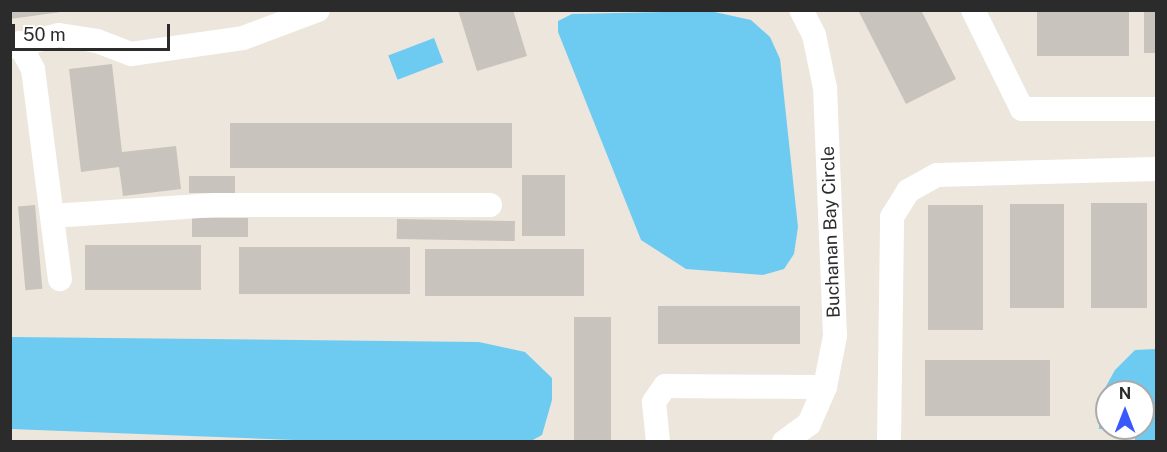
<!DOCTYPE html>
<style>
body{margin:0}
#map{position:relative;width:1167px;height:452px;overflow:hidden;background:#ede6dc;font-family:"Public Sans",sans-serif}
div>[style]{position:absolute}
.water>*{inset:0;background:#6dcbf1;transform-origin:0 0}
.building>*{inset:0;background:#c8c3bc;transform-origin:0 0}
.minor>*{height:24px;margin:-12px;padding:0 12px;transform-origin:12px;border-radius:12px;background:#fff}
span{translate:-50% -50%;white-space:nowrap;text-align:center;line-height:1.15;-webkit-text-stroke:4.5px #fff;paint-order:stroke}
.street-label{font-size:18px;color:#2b2b2b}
.frame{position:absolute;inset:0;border:12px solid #2b2b2b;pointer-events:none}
.north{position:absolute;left:1095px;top:380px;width:60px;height:60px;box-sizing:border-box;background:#fff;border:2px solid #aaa;border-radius:50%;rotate:0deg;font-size:16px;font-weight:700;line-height:24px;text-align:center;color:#2b2b2b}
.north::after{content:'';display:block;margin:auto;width:21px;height:27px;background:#3959fd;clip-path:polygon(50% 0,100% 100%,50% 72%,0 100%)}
.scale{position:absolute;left:12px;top:24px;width:158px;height:27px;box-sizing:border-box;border:3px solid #2b2b2b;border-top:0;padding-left:8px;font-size:18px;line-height:21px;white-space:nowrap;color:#2b2b2b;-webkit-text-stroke:4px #fff;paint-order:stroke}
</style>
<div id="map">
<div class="water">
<i style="clip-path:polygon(710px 11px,751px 20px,770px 37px,780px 59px,798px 227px,794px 254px,784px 269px,763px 275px,686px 269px,641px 240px,558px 32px,558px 21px,572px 14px)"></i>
<i style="left:434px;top:38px;width:26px;height:49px;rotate:69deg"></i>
<i style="clip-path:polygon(11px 337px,479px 342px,525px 352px,552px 378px,552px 400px,542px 435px,531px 441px,322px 441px,11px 429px)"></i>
<i style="clip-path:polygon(evenodd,1156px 349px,1156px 441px,1135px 441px,1135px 430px,1099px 429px,1100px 397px,1115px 370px,1135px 350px,1156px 349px,1107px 392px,1143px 392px,1143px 428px,1107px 428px,1107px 392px)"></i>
</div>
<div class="building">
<i style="clip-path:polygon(10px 10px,61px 10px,61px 12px,10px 19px)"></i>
<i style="clip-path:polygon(458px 10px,513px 10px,527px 56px,477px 71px)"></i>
<i style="clip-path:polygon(858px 10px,921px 10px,956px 79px,906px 104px)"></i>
<i style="left:1037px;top:10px;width:92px;height:46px"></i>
<i style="left:1144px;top:10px;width:12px;height:43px"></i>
<i style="clip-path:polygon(112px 64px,122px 152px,176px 146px,181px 189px,123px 196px,119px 167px,81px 172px,69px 69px)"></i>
<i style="left:230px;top:123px;width:282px;height:45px"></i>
<i style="left:522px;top:175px;width:43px;height:61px"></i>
<i style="left:189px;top:176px;width:46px;height:17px"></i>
<i style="left:1091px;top:203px;width:56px;height:105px"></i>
<i style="left:1010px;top:204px;width:54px;height:104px"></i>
<i style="left:35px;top:205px;width:84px;height:17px;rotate:85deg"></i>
<i style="left:983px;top:205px;width:125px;height:55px;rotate:90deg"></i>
<i style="left:192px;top:218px;width:56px;height:19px"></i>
<i style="left:397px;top:219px;width:118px;height:20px;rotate:1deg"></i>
<i style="left:85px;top:245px;width:116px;height:45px"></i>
<i style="left:239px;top:247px;width:171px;height:47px"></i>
<i style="left:425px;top:249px;width:159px;height:47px"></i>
<i style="left:658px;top:306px;width:142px;height:38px"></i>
<i style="left:574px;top:317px;width:37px;height:125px"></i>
<i style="left:1050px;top:360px;width:56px;height:125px;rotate:90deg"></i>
</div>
<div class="minor">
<i style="left:973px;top:10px;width:110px;rotate:63.7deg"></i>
<i style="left:1022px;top:109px;width:134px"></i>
<i style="left:19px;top:43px;width:30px;rotate:62deg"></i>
<i style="left:33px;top:69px;width:212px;rotate:82.7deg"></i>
<i style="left:10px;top:47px;width:50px;rotate:-13.8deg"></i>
<i style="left:59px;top:35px;width:38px;rotate:9deg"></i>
<i style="left:97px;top:41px;width:36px;rotate:21deg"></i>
<i style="left:131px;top:54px;width:113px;rotate:-8.1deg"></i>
<i style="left:243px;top:38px;width:80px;rotate:-20.5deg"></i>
<i style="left:52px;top:216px;width:163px;rotate:-3.9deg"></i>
<i style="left:215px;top:205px;width:275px"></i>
<i style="left:658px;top:442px;width:40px;rotate:-95.7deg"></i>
<i style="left:654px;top:402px;width:19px;rotate:-55deg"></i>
<i style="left:665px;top:386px;width:160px;rotate:0.4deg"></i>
<i style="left:784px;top:442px;width:31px;rotate:-36deg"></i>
<i style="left:809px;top:424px;width:40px;rotate:-66.6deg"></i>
<i style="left:825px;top:387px;width:52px;rotate:-78.9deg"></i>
<i style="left:835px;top:336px;width:248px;rotate:-92.3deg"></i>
<i style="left:825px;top:88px;width:54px;rotate:-101.7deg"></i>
<i style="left:814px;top:35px;width:28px;rotate:-117deg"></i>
<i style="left:889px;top:442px;width:225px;rotate:-89.2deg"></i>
<i style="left:892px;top:217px;width:31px;rotate:-58deg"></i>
<i style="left:908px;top:191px;width:33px;rotate:-29deg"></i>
<i style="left:937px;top:175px;width:219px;rotate:-1.6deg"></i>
</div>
<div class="street-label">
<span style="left:831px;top:232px;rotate:-92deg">Buchanan Bay Circle</span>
</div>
<div class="frame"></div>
<div class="north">N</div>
<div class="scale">50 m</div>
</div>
